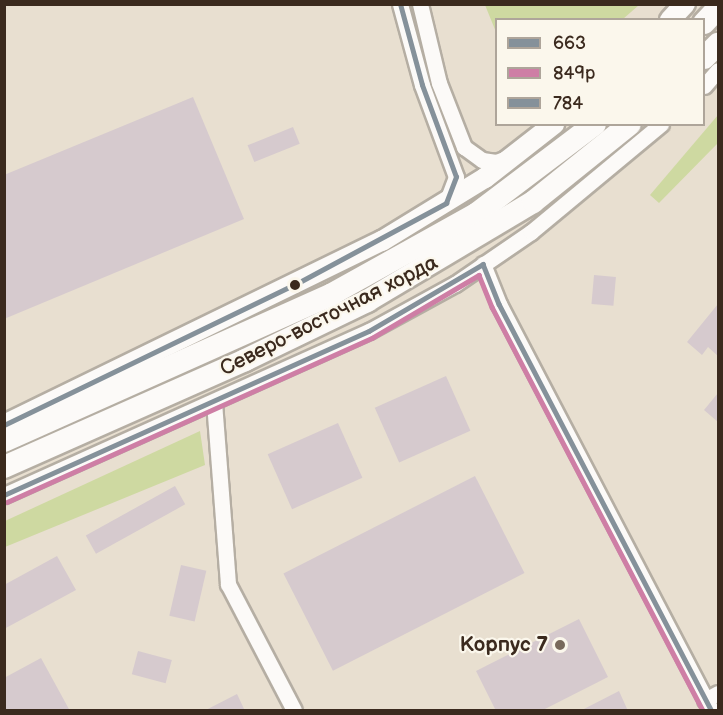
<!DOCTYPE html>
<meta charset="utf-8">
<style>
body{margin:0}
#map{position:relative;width:723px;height:715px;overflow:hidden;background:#e8dfd0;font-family:"Balsamiq Sans",sans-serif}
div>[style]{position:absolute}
.green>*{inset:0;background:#ced9a1}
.building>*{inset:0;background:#d6cace;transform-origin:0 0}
.roads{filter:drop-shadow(2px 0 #b5aea3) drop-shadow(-2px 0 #b5aea3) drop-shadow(0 2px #b5aea3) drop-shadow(0 -2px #b5aea3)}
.minor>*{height:15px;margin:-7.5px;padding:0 7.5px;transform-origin:7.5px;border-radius:7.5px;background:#fcfaf8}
.major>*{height:20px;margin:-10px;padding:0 10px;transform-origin:10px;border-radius:10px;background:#fcfaf8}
.highway>*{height:22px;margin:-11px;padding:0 11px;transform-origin:11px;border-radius:11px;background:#fcfaf8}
.bus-1>*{height:4.5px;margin:-2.25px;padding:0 2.25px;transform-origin:2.25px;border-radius:2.25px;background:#85919a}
.bus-2>*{height:4.5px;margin:-2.25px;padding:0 2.25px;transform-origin:2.25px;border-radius:2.25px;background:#ce7ea5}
.bus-3>*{height:4.5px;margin:-2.25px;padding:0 2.25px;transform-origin:2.25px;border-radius:2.25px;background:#85919a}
.dots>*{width:16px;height:16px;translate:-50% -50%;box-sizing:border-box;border:3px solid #fbf7ec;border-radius:50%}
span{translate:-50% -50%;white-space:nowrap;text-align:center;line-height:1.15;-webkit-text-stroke:4.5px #fbf7ec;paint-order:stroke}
.street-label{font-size:21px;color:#3b2a1e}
.poi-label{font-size:21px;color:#3b2a1e;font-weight:700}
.right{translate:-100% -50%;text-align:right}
.frame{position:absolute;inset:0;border:6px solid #3b2a1e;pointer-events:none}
.legend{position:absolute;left:495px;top:18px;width:210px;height:108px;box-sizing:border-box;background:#fbf7ec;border:2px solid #aea59a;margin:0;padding:8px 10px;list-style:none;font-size:18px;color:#3b2a1e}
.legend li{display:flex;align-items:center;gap:12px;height:30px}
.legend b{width:30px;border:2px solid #aea59a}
</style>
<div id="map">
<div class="green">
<i style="clip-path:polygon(485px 5px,639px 5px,623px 19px,496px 20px,496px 32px)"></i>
<i style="clip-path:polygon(718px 115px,718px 143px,659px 203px,650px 195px)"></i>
<i style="clip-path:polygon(200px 431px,205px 465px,5px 547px,5px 521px)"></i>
</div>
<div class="building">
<i style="clip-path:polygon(193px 97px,244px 219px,4px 319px,4px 175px)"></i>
<i style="left:293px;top:127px;width:18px;height:49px;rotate:68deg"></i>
<i style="left:594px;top:275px;width:22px;height:29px;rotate:5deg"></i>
<i style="clip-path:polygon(718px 304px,718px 356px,708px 347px,702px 355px,687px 342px)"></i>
<i style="left:446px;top:376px;width:60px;height:78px;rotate:66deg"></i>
<i style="clip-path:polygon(718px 393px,718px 422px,704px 410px)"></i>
<i style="left:338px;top:423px;width:60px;height:77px;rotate:66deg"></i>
<i style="left:475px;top:476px;width:109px;height:215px;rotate:63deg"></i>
<i style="left:175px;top:486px;width:21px;height:102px;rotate:61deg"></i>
<i style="clip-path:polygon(57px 556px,76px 590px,4px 629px,4px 585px)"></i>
<i style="left:181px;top:565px;width:26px;height:52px;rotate:13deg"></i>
<i style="clip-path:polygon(579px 619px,608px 677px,541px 711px,496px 711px,476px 671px)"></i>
<i style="left:138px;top:651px;width:35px;height:24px;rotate:15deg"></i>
<i style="clip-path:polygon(41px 658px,70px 711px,4px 711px,4px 678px)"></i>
<i style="clip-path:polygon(619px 691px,628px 711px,580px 711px)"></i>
<i style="clip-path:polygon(237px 694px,245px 711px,204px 711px)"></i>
</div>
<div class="roads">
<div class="minor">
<i style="left:400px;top:4px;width:84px;rotate:74.8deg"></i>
<i style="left:422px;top:85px;width:98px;rotate:69.7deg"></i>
<i style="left:456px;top:177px;width:28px;rotate:111deg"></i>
<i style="left:420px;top:4px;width:81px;rotate:76.5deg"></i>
<i style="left:439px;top:83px;width:69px;rotate:68.7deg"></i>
<i style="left:464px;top:147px;width:22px;rotate:36deg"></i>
<i style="left:482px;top:160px;width:14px;rotate:8deg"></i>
<i style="left:496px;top:162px;width:15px;rotate:-20deg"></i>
<i style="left:704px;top:86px;width:21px;rotate:-49deg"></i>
<i style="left:483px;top:264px;width:43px;rotate:68.2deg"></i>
<i style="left:499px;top:304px;width:458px;rotate:62.4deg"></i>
<i style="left:214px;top:402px;width:183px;rotate:85.6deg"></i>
<i style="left:228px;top:584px;width:142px;rotate:62.4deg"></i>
<i style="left:4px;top:495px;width:400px;rotate:-24.2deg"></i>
<i style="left:369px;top:331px;width:98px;rotate:-28.7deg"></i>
<i style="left:455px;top:284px;width:92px;rotate:-34.4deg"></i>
<i style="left:531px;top:232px;width:169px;rotate:-39.7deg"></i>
<i style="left:705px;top:700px;width:15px;rotate:-28deg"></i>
</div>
<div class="major">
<i style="left:670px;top:20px;width:22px;rotate:-47deg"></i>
<i style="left:4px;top:425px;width:420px;rotate:-26deg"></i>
<i style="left:382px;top:241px;width:121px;rotate:-31.5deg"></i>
<i style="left:485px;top:178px;width:88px;rotate:-38deg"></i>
</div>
<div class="highway">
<i style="left:704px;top:23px;width:21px;rotate:-47deg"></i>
<i style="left:704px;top:58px;width:20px;rotate:-45deg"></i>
<i style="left:4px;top:441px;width:359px;rotate:-24.1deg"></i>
<i style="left:332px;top:294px;width:165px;rotate:-29.1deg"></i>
<i style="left:476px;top:214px;width:149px;rotate:-37.1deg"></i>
<i style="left:4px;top:467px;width:264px;rotate:-23.9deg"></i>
<i style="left:245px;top:360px;width:136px;rotate:-25.8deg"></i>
<i style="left:367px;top:301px;width:193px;rotate:-30.8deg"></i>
<i style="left:533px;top:202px;width:124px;rotate:-38.8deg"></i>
</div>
</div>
<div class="bus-1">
<i style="left:4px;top:495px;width:400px;rotate:-24.2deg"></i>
<i style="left:369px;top:331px;width:132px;rotate:-30.4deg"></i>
<i style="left:483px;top:264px;width:43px;rotate:68.2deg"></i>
<i style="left:499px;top:304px;width:458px;rotate:62.4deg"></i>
</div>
<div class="bus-2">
<i style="left:7px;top:502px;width:400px;rotate:-24.2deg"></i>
<i style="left:372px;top:338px;width:124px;rotate:-30.5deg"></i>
<i style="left:479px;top:275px;width:35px;rotate:68deg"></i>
<i style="left:492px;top:307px;width:455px;rotate:62.4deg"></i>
</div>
<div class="bus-3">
<i style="left:4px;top:425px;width:322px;rotate:-25.8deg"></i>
<i style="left:294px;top:285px;width:173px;rotate:-28.3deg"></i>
<i style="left:446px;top:203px;width:28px;rotate:-69deg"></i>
<i style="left:456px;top:177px;width:98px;rotate:-110.3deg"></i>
<i style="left:422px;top:85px;width:84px;rotate:-105.2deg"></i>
</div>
<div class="dots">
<i style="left:295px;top:285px;background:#3b2a1e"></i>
<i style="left:560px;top:645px;background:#78695c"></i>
</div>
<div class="street-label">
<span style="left:329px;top:316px;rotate:-27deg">Северо-восточная хорда</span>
</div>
<div class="poi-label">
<span class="right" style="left:548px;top:645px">Корпус 7</span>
</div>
<div class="frame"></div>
<ul class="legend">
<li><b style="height:8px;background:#85919a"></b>663</li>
<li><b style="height:8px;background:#ce7ea5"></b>849р</li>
<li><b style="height:8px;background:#85919a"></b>784</li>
</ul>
</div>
